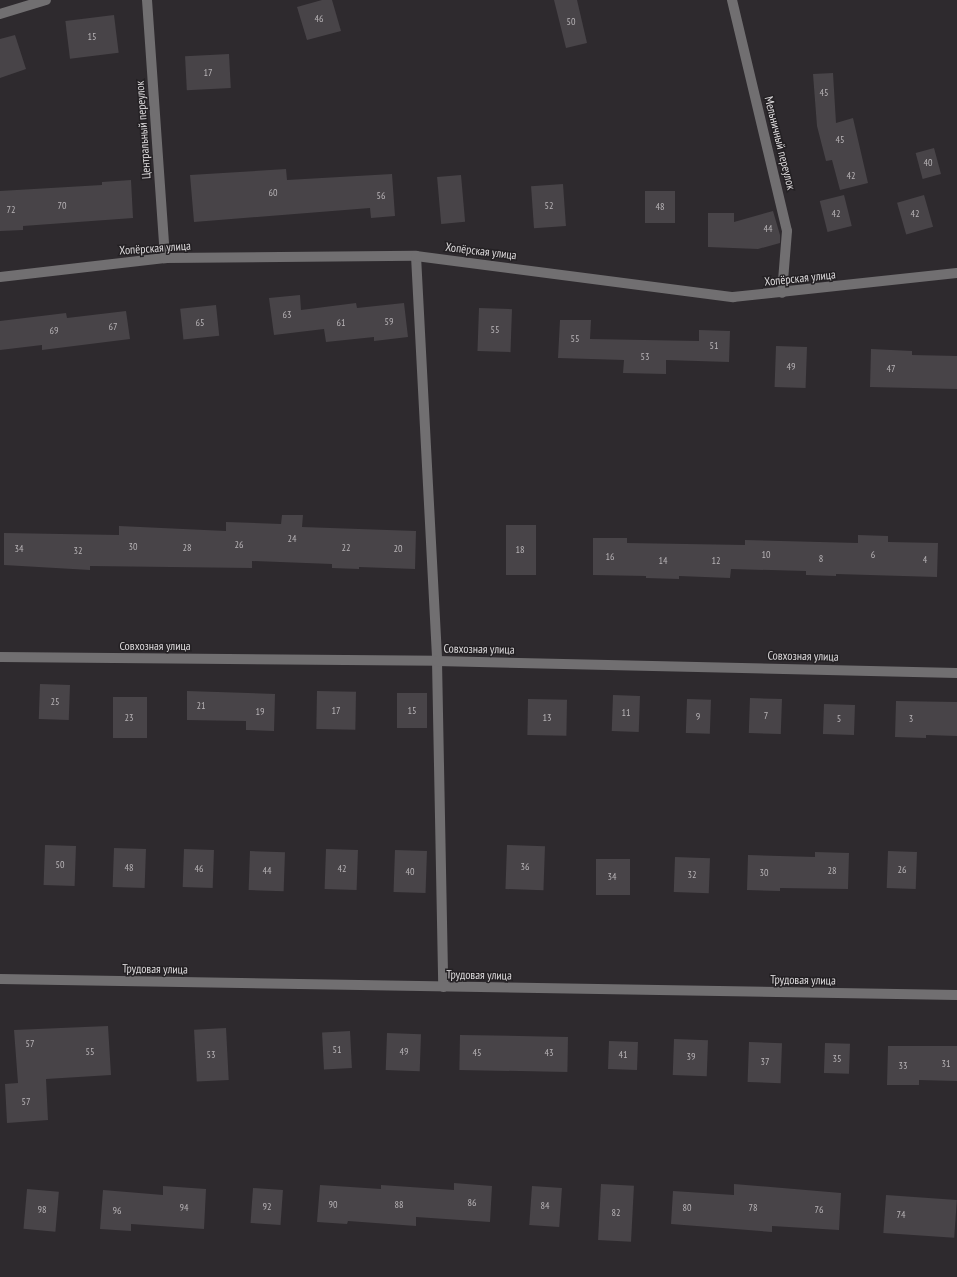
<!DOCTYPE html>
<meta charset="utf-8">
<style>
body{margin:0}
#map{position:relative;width:957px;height:1277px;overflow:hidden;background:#2e2a2e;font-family:"PT Sans Narrow",sans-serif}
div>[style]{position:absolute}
.building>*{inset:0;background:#484448;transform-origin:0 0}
.minor>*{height:10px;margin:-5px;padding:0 5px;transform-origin:5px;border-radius:5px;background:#716f71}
span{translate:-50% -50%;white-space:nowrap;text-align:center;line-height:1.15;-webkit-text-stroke:3px #242124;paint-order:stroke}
.number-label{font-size:10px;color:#b8b4b7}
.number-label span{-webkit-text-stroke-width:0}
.street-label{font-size:12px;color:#dddadc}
</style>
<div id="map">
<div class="building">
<i style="clip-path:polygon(322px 0,332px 0,341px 31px,307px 40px,297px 7px)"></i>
<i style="clip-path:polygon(554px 0,577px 0,587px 43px,566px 48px)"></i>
<i style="left:114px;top:15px;width:38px;height:49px;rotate:83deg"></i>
<i style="clip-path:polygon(15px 35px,26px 69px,0 78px,0 39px)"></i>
<i style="left:229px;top:54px;width:34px;height:44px;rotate:87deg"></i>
<i style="clip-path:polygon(833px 73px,836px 123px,853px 118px,868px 183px,840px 190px,832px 160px,826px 161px,817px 126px,813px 74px)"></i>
<i style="left:934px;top:148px;width:27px;height:19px;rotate:75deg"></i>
<i style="clip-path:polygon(286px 169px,287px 180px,392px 174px,395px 216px,371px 218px,370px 208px,194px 222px,190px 175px)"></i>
<i style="left:461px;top:175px;width:47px;height:24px;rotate:85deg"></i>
<i style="clip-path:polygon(131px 180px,133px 218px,23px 226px,23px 230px,0 231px,0 191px,102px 185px,102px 182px)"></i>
<i style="left:563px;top:184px;width:42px;height:32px;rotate:86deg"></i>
<i style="left:645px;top:191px;width:30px;height:32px"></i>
<i style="left:844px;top:195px;width:32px;height:25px;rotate:76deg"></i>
<i style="left:924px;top:195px;width:33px;height:28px;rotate:74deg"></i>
<i style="clip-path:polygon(773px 211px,780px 235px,780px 243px,758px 249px,708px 247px,708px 213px,734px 213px,734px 222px)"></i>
<i style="clip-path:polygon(300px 295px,301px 310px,356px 303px,357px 308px,404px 303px,408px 337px,374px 341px,374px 337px,326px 342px,324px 329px,274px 335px,269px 298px)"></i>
<i style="left:216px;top:305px;width:31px;height:36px;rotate:84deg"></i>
<i style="left:479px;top:308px;width:33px;height:43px;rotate:2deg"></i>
<i style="clip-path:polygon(126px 311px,130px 339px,42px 350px,42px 345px,0 350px,0 321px,66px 313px,67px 318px)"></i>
<i style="clip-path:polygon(560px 320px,591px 320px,590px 339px,699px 341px,699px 330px,730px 331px,729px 362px,666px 360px,666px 374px,623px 373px,624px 360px,558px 358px)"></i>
<i style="left:776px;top:346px;width:31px;height:41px;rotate:2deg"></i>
<i style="clip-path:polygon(871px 349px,912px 351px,912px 355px,957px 356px,957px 389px,870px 387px)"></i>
<i style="clip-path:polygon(282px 515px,303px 515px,302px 527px,416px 531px,415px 569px,359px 567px,359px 569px,332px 568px,332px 564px,252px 561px,252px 568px,90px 566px,90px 570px,4px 565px,4px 533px,119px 535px,119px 526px,226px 531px,226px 522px,281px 524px)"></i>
<i style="left:506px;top:525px;width:30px;height:50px"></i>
<i style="clip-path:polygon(858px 535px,888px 536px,888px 542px,938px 543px,937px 577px,836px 574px,836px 576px,806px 575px,806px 571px,731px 569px,730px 578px,679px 576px,679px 579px,646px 578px,646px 576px,593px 575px,593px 538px,627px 538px,627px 543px,745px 545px,745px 540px,858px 543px)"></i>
<i style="left:40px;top:684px;width:30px;height:35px;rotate:2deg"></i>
<i style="clip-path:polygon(187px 691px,275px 694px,274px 731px,246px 730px,246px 721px,187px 720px)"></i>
<i style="left:317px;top:691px;width:39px;height:38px;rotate:1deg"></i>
<i style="left:397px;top:693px;width:30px;height:35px"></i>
<i style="left:613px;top:695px;width:27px;height:36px;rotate:2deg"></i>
<i style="left:113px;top:697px;width:34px;height:41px"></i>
<i style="left:750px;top:698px;width:32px;height:35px;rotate:2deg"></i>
<i style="left:528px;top:699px;width:39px;height:36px;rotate:1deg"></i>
<i style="left:687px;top:699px;width:24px;height:34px;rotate:2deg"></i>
<i style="clip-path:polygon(896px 701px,957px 702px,957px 736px,926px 735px,926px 738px,895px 737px)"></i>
<i style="left:824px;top:704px;width:31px;height:30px;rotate:2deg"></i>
<i style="left:45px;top:845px;width:31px;height:40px;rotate:2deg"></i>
<i style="left:507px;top:845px;width:38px;height:44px;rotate:2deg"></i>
<i style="left:114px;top:848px;width:32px;height:39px;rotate:2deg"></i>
<i style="left:184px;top:849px;width:30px;height:38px;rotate:2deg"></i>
<i style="left:326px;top:849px;width:32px;height:40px;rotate:2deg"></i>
<i style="left:395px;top:850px;width:32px;height:42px;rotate:2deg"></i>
<i style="left:250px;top:851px;width:35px;height:39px;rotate:2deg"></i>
<i style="left:888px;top:851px;width:29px;height:37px;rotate:2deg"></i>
<i style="clip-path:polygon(815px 852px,849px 853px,848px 889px,780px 888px,780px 891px,747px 890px,748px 855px,815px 857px)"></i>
<i style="left:675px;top:857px;width:35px;height:35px;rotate:2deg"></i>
<i style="left:596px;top:859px;width:34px;height:36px"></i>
<i style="clip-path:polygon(108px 1026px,111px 1075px,46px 1079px,48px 1120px,7px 1123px,5px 1084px,18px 1083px,14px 1030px)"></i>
<i style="left:226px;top:1028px;width:52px;height:32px;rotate:87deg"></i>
<i style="left:350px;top:1031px;width:37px;height:28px;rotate:87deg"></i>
<i style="left:387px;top:1033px;width:34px;height:37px;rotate:2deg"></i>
<i style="left:460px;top:1035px;width:108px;height:35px;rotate:1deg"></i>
<i style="left:674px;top:1039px;width:34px;height:36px;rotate:2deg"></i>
<i style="left:609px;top:1041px;width:29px;height:28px;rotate:2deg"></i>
<i style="left:749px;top:1042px;width:33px;height:40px;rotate:2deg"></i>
<i style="left:825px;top:1043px;width:25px;height:30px;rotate:2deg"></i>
<i style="clip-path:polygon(888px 1046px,957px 1046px,957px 1081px,919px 1080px,919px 1085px,887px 1085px)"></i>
<i style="clip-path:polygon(454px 1183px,492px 1186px,490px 1222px,416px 1217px,416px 1226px,348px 1221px,347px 1224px,317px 1222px,320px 1185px,381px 1189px,381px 1185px,454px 1190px)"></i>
<i style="left:601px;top:1184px;width:33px;height:56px;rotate:3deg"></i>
<i style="clip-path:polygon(734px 1184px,841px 1193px,839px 1230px,772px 1226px,772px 1232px,671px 1224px,673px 1191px,734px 1195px)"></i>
<i style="clip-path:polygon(163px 1186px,206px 1189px,204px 1229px,131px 1224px,131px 1231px,100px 1229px,103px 1190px,163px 1195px)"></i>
<i style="left:532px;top:1186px;width:30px;height:39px;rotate:4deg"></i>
<i style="left:253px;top:1188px;width:30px;height:35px;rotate:4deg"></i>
<i style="left:27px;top:1189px;width:32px;height:40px;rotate:5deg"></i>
<i style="left:886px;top:1195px;width:71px;height:38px;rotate:4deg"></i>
</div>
<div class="minor">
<i style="left:147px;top:0;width:259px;rotate:86deg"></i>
<i style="left:732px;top:0;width:237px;rotate:76.6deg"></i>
<i style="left:787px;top:231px;width:62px;rotate:94.6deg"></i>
<i style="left:0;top:14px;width:48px;rotate:-16.9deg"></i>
<i style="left:416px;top:256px;width:406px;rotate:87deg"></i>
<i style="left:437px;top:661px;width:326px;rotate:88.9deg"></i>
<i style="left:0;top:277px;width:166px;rotate:-6.6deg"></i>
<i style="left:165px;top:258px;width:251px;rotate:-0.5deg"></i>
<i style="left:416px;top:256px;width:320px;rotate:7.4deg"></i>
<i style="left:733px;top:297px;width:225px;rotate:-6.1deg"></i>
<i style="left:0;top:657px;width:437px;rotate:0.5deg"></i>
<i style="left:437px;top:661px;width:520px;rotate:1.32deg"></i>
<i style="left:0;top:979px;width:957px;rotate:0.96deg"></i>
</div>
<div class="number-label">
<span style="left:319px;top:19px">46</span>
<span style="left:571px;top:22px">50</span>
<span style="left:92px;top:37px">15</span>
<span style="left:208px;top:73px">17</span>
<span style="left:824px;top:93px">45</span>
<span style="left:840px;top:140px">45</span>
<span style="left:928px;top:163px">40</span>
<span style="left:851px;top:176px">42</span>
<span style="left:273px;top:193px">60</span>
<span style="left:381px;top:196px">56</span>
<span style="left:62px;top:206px">70</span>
<span style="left:549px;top:206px">52</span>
<span style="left:660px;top:207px">48</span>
<span style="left:11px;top:210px">72</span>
<span style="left:836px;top:214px">42</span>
<span style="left:915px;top:214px">42</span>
<span style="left:768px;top:229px">44</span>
<span style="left:287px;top:315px">63</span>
<span style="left:389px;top:322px">59</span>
<span style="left:200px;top:323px">65</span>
<span style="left:341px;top:323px">61</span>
<span style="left:113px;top:327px">67</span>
<span style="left:495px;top:330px">55</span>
<span style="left:54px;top:331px">69</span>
<span style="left:575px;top:339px">55</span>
<span style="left:714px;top:346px">51</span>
<span style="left:645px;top:357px">53</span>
<span style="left:791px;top:367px">49</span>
<span style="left:891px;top:369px">47</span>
<span style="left:292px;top:539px">24</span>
<span style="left:239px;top:545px">26</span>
<span style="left:133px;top:547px">30</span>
<span style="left:187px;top:548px">28</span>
<span style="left:346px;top:548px">22</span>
<span style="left:19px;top:549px">34</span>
<span style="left:398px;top:549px">20</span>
<span style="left:520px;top:550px">18</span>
<span style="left:78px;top:551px">32</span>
<span style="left:766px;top:555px">10</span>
<span style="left:873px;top:555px">6</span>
<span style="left:610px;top:557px">16</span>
<span style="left:821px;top:559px">8</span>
<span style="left:925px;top:560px">4</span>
<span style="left:663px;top:561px">14</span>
<span style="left:716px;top:561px">12</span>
<span style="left:55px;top:702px">25</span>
<span style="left:201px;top:706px">21</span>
<span style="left:336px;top:711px">17</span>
<span style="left:412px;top:711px">15</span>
<span style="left:260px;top:712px">19</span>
<span style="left:626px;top:713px">11</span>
<span style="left:766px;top:716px">7</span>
<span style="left:698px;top:717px">9</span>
<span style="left:129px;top:718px">23</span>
<span style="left:547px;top:718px">13</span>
<span style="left:839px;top:719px">5</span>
<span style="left:911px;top:719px">3</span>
<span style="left:60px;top:865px">50</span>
<span style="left:525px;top:867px">36</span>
<span style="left:129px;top:868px">48</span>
<span style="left:199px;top:869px">46</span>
<span style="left:342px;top:869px">42</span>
<span style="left:902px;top:870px">26</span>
<span style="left:267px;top:871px">44</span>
<span style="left:832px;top:871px">28</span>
<span style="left:410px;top:872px">40</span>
<span style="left:764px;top:873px">30</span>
<span style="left:692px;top:875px">32</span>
<span style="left:612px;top:877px">34</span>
<span style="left:30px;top:1044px">57</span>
<span style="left:337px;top:1050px">51</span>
<span style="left:90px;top:1052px">55</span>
<span style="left:404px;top:1052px">49</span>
<span style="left:477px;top:1053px">45</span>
<span style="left:549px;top:1053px">43</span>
<span style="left:211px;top:1055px">53</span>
<span style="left:623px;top:1055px">41</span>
<span style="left:691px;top:1057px">39</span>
<span style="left:837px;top:1059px">35</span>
<span style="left:765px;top:1062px">37</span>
<span style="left:946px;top:1064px">31</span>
<span style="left:903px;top:1066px">33</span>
<span style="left:26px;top:1102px">57</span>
<span style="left:472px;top:1203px">86</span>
<span style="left:333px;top:1205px">90</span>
<span style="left:399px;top:1205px">88</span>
<span style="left:545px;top:1206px">84</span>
<span style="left:267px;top:1207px">92</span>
<span style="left:184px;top:1208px">94</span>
<span style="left:687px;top:1208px">80</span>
<span style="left:753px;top:1208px">78</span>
<span style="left:42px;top:1210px">98</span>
<span style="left:819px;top:1210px">76</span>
<span style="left:117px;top:1211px">96</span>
<span style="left:616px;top:1213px">82</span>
<span style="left:901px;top:1215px">74</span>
</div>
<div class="street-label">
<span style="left:143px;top:130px;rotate:-94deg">Центральный переулок</span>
<span style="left:780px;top:143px;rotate:76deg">Мельничный переулок</span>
<span style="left:155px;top:248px;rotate:-4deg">Хопёрская улица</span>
<span style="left:481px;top:251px;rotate:7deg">Хопёрская улица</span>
<span style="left:800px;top:278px;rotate:-6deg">Хопёрская улица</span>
<span style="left:155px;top:646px">Совхозная улица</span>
<span style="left:479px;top:649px;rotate:1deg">Совхозная улица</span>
<span style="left:803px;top:656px;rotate:1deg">Совхозная улица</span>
<span style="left:155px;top:969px;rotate:1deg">Трудовая улица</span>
<span style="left:479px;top:975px;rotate:1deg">Трудовая улица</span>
<span style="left:803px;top:980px;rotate:1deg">Трудовая улица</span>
</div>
</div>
